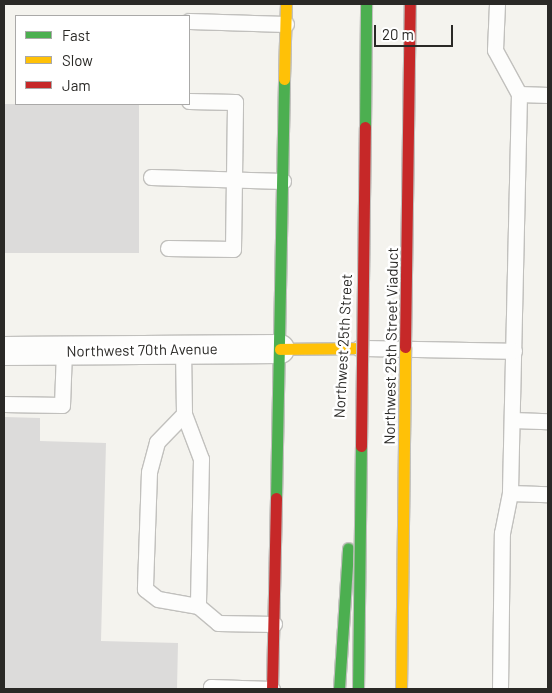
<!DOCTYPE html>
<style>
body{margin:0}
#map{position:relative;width:552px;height:693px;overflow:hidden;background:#f4f3ee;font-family:Barlow,sans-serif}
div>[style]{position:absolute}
.building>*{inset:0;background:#dcdbda;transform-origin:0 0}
.roads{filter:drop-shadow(1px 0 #c1c0bd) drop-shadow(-1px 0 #c1c0bd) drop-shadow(0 1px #c1c0bd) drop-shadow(0 -1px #c1c0bd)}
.lane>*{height:15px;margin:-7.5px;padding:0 7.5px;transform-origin:7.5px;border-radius:7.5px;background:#fdfdfc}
.street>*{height:28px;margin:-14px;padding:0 14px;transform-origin:14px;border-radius:14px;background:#fdfdfc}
.fast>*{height:11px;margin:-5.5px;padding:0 5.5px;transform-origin:5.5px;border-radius:5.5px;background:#4caf50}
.slow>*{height:11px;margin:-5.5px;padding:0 5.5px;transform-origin:5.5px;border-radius:5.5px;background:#ffc107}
.jam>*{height:11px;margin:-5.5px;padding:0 5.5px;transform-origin:5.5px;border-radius:5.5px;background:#c62828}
.bridges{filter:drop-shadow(1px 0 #c1c0bd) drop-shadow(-1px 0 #c1c0bd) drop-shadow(0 1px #c1c0bd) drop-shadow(0 -1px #c1c0bd)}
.fast-bridge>*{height:11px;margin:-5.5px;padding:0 5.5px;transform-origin:5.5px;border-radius:5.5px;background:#4caf50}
.slow-bridge>*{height:11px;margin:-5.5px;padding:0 5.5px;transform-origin:5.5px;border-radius:5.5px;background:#ffc107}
.jam-bridge>*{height:11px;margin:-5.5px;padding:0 5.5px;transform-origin:5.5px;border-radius:5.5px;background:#c62828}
span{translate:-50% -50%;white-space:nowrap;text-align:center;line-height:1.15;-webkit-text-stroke:5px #fff;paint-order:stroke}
.street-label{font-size:15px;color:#2a2926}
.frame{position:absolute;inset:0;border:5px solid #2a2926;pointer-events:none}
.legend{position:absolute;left:15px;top:15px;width:175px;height:90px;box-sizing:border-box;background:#fff;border:1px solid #aaa9a8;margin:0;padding:6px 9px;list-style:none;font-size:15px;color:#2a2926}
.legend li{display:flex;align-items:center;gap:10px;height:25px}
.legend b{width:25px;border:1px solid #aaa9a8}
.scale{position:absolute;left:374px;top:25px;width:79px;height:22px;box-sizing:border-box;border:2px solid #2a2926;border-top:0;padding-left:6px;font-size:15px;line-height:18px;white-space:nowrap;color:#2a2926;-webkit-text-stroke:4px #fff;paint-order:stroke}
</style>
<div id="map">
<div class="building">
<i style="left:4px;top:104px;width:135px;height:149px"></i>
<i style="clip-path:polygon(4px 417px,40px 418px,40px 441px,106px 443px,101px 641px,178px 643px,177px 689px,4px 689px)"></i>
</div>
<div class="roads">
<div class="lane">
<i style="left:497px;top:4px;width:46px;rotate:92.5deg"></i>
<i style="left:495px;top:50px;width:50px;rotate:61.4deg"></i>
<i style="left:189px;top:21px;width:97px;rotate:1.8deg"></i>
<i style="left:548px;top:95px;width:29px;rotate:-178deg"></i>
<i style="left:519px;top:94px;width:399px;rotate:91.3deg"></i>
<i style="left:510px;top:493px;width:38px;rotate:2deg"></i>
<i style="left:151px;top:177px;width:132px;rotate:1.7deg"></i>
<i style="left:168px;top:248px;width:65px;rotate:0.9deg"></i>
<i style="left:233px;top:249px;width:147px;rotate:-89.2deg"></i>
<i style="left:235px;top:102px;width:46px;rotate:-178.8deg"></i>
<i style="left:359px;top:348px;width:155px;rotate:1.1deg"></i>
<i style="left:183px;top:349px;width:65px;rotate:89.1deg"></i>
<i style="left:184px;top:414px;width:48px;rotate:69.3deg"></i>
<i style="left:201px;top:459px;width:147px;rotate:91.2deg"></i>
<i style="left:4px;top:404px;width:58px;rotate:1deg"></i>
<i style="left:62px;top:405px;width:55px;rotate:-87.9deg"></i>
<i style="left:184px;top:414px;width:39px;rotate:134deg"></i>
<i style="left:157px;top:442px;width:31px;rotate:105deg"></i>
<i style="left:149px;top:472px;width:117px;rotate:92deg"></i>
<i style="left:145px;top:589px;width:16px;rotate:38deg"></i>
<i style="left:158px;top:599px;width:41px;rotate:9.9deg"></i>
<i style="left:198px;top:606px;width:26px;rotate:40deg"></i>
<i style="left:218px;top:623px;width:56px;rotate:1deg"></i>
<i style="left:512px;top:420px;width:36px;rotate:2deg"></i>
<i style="left:211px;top:689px;width:2px;rotate:-90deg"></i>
<i style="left:211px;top:687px;width:61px;rotate:1.9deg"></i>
<i style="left:500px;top:689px;width:156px;rotate:-89.3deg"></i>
<i style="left:502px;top:533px;width:41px;rotate:-78.7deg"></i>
</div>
<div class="street">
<i style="left:4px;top:351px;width:276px;rotate:-0.4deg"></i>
</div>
<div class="fast">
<i style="left:276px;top:498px;width:419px;rotate:-88.9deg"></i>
<i style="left:339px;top:689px;width:141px;rotate:-86.3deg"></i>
</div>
<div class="slow">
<i style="left:284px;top:79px;width:75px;rotate:-88.5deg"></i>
<i style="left:280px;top:349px;width:79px;rotate:-0.7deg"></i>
</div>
<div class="jam">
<i style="left:272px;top:689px;width:191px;rotate:-88.8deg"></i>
</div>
</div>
<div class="bridges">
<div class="fast-bridge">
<i style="left:365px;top:127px;width:123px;rotate:-89.5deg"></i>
<i style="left:358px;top:689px;width:243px;rotate:-89.3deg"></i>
</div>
<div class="slow-bridge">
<i style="left:401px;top:689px;width:342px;rotate:-89.3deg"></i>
</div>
<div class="jam-bridge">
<i style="left:405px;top:347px;width:343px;rotate:-89.2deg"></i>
<i style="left:361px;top:446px;width:319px;rotate:-89.3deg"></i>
</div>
</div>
<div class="street-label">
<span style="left:343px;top:346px;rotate:-87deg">Northwest 25th Street</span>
<span style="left:391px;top:346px;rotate:-89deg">Northwest 25th Street Viaduct</span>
<span style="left:142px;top:350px;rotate:-1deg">Northwest 70th Avenue</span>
</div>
<div class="frame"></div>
<ul class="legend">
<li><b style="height:6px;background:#4caf50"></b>Fast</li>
<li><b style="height:6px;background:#ffc107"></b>Slow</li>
<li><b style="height:6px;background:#c62828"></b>Jam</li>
</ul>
<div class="scale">20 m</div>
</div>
